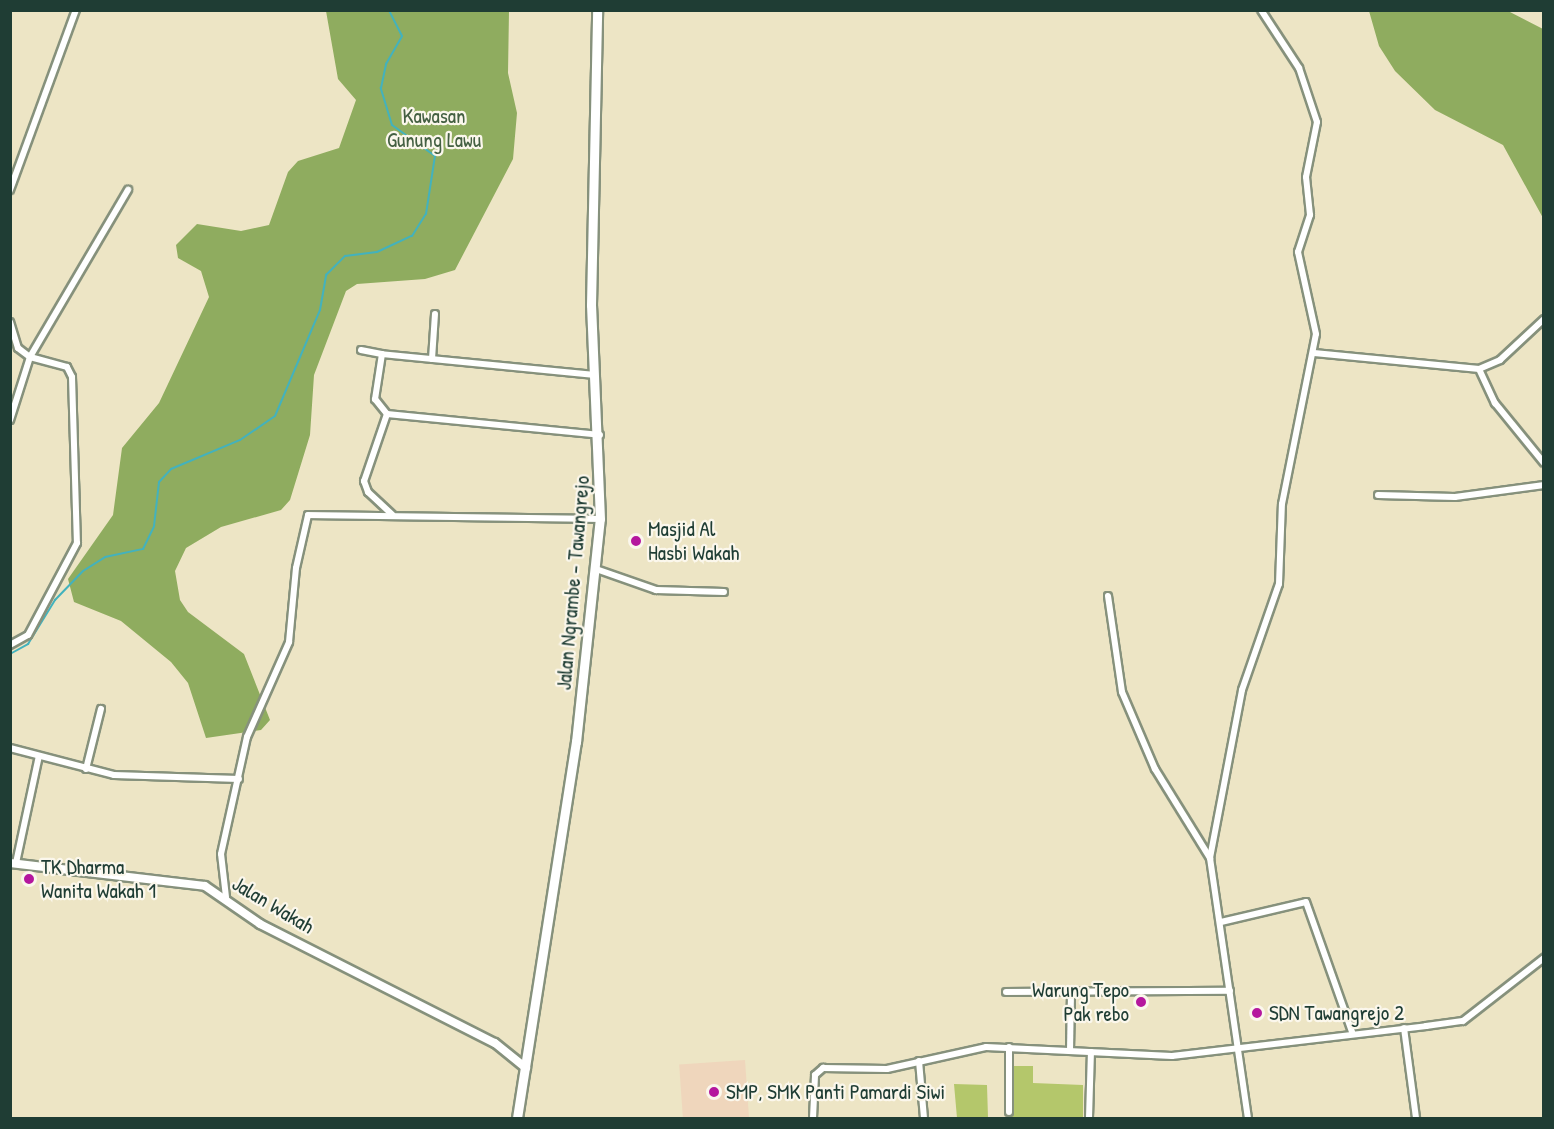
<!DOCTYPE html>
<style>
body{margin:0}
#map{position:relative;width:1554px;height:1129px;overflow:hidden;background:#ede5c5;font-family:"Patrick Hand",sans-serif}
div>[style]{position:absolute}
.built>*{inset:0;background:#efd6bc;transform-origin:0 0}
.green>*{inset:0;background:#b4c76b}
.forest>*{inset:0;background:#8fac5f}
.stream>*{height:2px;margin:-1px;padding:0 1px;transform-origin:1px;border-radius:1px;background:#43b2bd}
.roads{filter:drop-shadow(2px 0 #86917c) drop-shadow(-2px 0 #86917c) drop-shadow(0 2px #86917c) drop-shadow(0 -2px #86917c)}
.minor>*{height:6px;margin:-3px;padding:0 3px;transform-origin:3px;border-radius:3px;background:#fff}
.tertiary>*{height:8px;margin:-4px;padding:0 4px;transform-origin:4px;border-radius:4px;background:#fff}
.secondary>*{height:9px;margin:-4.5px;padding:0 4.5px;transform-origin:4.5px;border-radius:4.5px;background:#fff}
.dots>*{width:16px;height:16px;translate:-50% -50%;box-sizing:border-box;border:3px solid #fbf7ec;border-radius:50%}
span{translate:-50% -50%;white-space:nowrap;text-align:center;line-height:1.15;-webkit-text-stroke:4.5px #fbf7ec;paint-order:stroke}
.park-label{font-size:21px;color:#446042}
.poi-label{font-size:21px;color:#1f3d34}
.left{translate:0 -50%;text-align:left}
.right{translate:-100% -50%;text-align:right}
.street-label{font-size:21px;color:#1f3d34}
.frame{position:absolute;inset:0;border:12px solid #1f3d34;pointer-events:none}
</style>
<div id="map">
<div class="built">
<i style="left:745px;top:1060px;width:58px;height:66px;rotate:86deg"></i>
</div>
<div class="green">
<i style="clip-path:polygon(1014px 1066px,1033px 1066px,1033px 1083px,1083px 1085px,1083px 1118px,1011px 1118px)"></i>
<i style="clip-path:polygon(954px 1084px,987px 1085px,988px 1118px,957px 1118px)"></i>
</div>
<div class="forest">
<i style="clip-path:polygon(326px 11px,509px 11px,508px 73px,517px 113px,513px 159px,455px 270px,425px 279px,357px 284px,346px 291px,314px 375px,310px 435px,290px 500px,281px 510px,221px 527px,186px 548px,175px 571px,180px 600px,188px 612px,244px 654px,270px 720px,261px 730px,206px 738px,188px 683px,171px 662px,121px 621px,74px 602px,68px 579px,113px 515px,122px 448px,159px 403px,209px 297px,201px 271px,178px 258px,176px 245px,197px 224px,241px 231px,269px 225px,288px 172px,298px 161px,339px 148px,356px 100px,338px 79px)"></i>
<i style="clip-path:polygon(1369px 11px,1508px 11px,1543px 29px,1543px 218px,1503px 145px,1435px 110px,1395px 71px,1379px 46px)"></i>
</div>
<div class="stream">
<i style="left:10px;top:654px;width:21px;rotate:-29deg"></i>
<i style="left:28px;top:644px;width:52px;rotate:-58.5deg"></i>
<i style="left:55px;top:600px;width:40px;rotate:-46deg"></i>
<i style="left:83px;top:571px;width:26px;rotate:-32deg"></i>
<i style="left:105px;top:557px;width:39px;rotate:-12deg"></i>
<i style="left:143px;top:549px;width:25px;rotate:-64deg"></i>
<i style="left:154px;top:526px;width:44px;rotate:-83.5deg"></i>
<i style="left:159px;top:482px;width:18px;rotate:-47deg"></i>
<i style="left:171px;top:469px;width:75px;rotate:-22.8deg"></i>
<i style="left:240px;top:440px;width:42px;rotate:-34.4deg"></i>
<i style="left:275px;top:416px;width:115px;rotate:-67deg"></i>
<i style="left:320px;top:310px;width:36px;rotate:-80deg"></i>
<i style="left:326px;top:275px;width:27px;rotate:-45deg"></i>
<i style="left:345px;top:256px;width:32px;rotate:-7deg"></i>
<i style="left:377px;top:252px;width:38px;rotate:-25deg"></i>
<i style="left:412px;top:236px;width:26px;rotate:-58deg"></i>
<i style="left:426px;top:214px;width:59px;rotate:-81.2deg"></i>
<i style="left:435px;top:156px;width:53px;rotate:-144.2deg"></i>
<i style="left:392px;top:125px;width:39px;rotate:-107deg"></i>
<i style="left:381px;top:88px;width:25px;rotate:-78deg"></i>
<i style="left:386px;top:64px;width:32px;rotate:-60deg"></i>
<i style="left:402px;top:36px;width:29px;rotate:-117deg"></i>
</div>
<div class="roads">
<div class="minor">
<i style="left:10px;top:190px;width:192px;rotate:-69.9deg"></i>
<i style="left:10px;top:322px;width:27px;rotate:73deg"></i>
<i style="left:18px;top:348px;width:15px;rotate:37deg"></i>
<i style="left:30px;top:357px;width:38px;rotate:15deg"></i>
<i style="left:67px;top:367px;width:11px;rotate:63deg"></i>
<i style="left:72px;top:377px;width:166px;rotate:88.3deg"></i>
<i style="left:77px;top:543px;width:104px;rotate:118deg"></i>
<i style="left:28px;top:635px;width:21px;rotate:151deg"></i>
<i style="left:361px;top:350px;width:21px;rotate:11deg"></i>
<i style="left:1314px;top:353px;width:166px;rotate:5.5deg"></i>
<i style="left:1479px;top:369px;width:23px;rotate:-23deg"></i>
<i style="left:1500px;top:360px;width:60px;rotate:-43deg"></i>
<i style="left:432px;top:359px;width:45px;rotate:-86.2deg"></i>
<i style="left:1479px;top:369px;width:38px;rotate:65deg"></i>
<i style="left:1495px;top:403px;width:77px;rotate:50.8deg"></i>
<i style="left:595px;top:375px;width:214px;rotate:-174.4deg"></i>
<i style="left:382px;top:354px;width:46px;rotate:98.8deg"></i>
<i style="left:375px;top:399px;width:19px;rotate:51deg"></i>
<i style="left:387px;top:414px;width:214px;rotate:5.6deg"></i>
<i style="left:387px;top:414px;width:71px;rotate:108.9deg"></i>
<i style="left:364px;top:481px;width:12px;rotate:70deg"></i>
<i style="left:368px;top:492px;width:33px;rotate:43deg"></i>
<i style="left:10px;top:420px;width:66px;rotate:-72.4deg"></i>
<i style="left:30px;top:357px;width:194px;rotate:-59.6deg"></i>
<i style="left:1378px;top:495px;width:77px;rotate:1.5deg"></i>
<i style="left:1455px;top:497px;width:90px;rotate:-7.7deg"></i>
<i style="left:596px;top:569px;width:64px;rotate:19.3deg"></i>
<i style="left:656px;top:590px;width:68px;rotate:1.7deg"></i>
<i style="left:1108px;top:596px;width:97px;rotate:81.7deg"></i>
<i style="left:1122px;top:692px;width:84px;rotate:66.8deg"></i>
<i style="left:1155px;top:769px;width:105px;rotate:58.3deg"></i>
<i style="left:1210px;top:858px;width:263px;rotate:81.7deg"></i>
<i style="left:10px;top:748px;width:107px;rotate:14.6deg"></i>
<i style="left:114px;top:775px;width:125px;rotate:1.8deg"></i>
<i style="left:86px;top:769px;width:62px;rotate:-76deg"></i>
<i style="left:1210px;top:858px;width:171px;rotate:-79.2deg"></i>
<i style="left:1242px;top:690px;width:112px;rotate:-70.8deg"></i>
<i style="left:1279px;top:584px;width:80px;rotate:-87.9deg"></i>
<i style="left:1282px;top:504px;width:173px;rotate:-78.7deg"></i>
<i style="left:1316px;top:334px;width:84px;rotate:-102.4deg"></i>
<i style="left:1298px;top:252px;width:39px;rotate:-72deg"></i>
<i style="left:1310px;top:215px;width:38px;rotate:-96deg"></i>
<i style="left:1306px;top:177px;width:56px;rotate:-78.7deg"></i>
<i style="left:1317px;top:122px;width:57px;rotate:-108.4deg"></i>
<i style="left:1299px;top:68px;width:69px;rotate:-123.2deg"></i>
<i style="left:16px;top:863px;width:109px;rotate:-77.9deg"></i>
<i style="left:226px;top:897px;width:43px;rotate:-96.6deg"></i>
<i style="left:221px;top:854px;width:120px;rotate:-77.5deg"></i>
<i style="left:247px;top:737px;width:104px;rotate:-66.1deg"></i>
<i style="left:289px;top:642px;width:74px;rotate:-84.6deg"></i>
<i style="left:296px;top:568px;width:54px;rotate:-77.2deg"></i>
<i style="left:308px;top:515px;width:292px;rotate:0.8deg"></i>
<i style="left:1221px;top:922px;width:87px;rotate:-13.2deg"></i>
<i style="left:1306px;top:902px;width:138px;rotate:70.5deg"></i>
<i style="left:1006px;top:992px;width:224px;rotate:-0.3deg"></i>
<i style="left:1404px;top:1028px;width:91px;rotate:82.4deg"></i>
<i style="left:1070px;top:1051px;width:57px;rotate:-89deg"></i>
<i style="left:919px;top:1061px;width:57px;rotate:85deg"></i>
<i style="left:1009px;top:1112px;width:65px;rotate:-90deg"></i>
<i style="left:813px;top:1118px;width:43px;rotate:-87.3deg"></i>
<i style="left:815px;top:1075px;width:11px;rotate:-41deg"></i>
<i style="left:823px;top:1068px;width:64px;rotate:0.9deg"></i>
<i style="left:887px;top:1069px;width:101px;rotate:-12.5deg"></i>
<i style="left:986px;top:1047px;width:186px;rotate:2.8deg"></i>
<i style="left:1172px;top:1056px;width:256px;rotate:-6.7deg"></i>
<i style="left:1426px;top:1026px;width:37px;rotate:-8deg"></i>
<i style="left:1463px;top:1021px;width:103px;rotate:-37.9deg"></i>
<i style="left:1089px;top:1118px;width:66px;rotate:-88.3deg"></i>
</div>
<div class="tertiary">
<i style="left:10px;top:863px;width:196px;rotate:6.7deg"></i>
<i style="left:205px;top:886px;width:67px;rotate:34.6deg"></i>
<i style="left:260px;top:924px;width:263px;rotate:26.9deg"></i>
<i style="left:495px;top:1043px;width:40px;rotate:39deg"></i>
</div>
<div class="secondary">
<i style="left:517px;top:1118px;width:381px;rotate:-81.1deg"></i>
<i style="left:576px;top:742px;width:224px;rotate:-83.9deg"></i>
<i style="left:600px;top:519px;width:214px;rotate:-92.4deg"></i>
<i style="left:591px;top:305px;width:295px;rotate:-88.8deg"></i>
</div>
</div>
<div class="dots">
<i style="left:636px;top:541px;background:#b5179e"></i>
<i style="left:29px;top:879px;background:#b5179e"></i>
<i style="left:1141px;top:1002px;background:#b5179e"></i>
<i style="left:1257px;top:1013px;background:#b5179e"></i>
<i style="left:714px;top:1092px;background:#b5179e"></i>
</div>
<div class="park-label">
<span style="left:434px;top:128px">Kawasan<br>Gunung Lawu</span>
</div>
<div class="poi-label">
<span class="left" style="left:648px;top:541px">Masjid Al<br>Hasbi Wakah</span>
<span class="left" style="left:41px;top:879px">TK Dharma<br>Wanita Wakah 1</span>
<span class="right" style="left:1129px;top:1002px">Warung Tepo<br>Pak rebo</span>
<span class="left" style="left:1269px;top:1013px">SDN Tawangrejo 2</span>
<span class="left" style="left:726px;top:1092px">SMP, SMK Panti Pamardi Siwi</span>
</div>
<div class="street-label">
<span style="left:573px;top:583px;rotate:-85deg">Jalan Ngrambe - Tawangrejo</span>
<span style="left:273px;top:905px;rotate:31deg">Jalan Wakah</span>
</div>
<div class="frame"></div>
</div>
